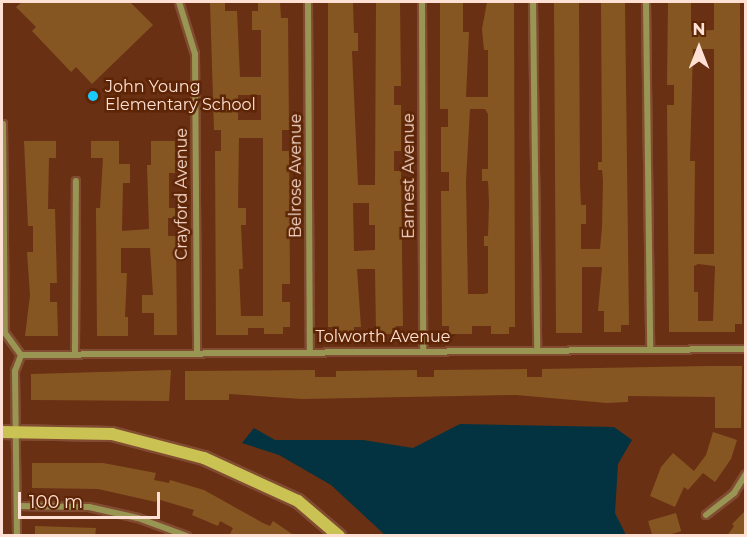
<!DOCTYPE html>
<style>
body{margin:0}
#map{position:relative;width:747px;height:537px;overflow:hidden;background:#693013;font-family:Montserrat,sans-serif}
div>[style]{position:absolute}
.water>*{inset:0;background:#033241}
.building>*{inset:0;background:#865622;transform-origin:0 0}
.roads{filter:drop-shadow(2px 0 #814c32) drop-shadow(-2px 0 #814c32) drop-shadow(0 2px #814c32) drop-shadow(0 -2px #814c32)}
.street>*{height:6px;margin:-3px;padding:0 3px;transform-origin:3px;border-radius:3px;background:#999553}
.secondary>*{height:12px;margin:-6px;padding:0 6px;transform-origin:6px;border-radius:6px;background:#cac253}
.dots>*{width:16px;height:16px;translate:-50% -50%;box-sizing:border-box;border:3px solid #5d2505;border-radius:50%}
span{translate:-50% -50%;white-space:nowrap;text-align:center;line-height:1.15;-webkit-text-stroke:5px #5d2505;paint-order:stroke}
.poi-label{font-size:16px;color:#fee1d4}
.left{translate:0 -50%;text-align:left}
.street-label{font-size:16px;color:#fee1d4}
.frame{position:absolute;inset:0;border:3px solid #fee1d4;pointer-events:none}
.north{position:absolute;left:669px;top:18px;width:60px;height:60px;-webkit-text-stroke:4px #5d2505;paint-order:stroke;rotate:0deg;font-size:16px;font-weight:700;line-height:24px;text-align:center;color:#fee1d4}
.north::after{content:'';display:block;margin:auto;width:21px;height:27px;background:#fee1d4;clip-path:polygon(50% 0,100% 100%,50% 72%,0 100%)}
.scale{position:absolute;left:18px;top:492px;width:142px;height:27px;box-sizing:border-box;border:3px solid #fee1d4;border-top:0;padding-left:8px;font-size:18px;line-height:21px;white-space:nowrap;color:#fee1d4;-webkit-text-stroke:4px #5d2505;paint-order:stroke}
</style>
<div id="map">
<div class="water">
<i style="clip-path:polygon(460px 424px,614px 427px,632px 440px,618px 464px,615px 513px,626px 535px,385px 535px,331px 485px,279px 455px,242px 443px,254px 428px,275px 440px,363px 440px,413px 448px)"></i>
</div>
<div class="building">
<i style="clip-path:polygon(22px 2px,130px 2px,153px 25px,92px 84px,76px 67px,71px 72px,32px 31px,36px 27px,16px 7px)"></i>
<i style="clip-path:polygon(evenodd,210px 2px,225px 2px,225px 11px,237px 11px,240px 77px,261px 77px,261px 30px,252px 30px,252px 11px,258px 11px,258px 2px,280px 2px,281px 18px,288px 18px,289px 130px,282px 130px,282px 151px,289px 151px,290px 284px,282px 284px,282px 302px,290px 302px,290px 327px,283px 327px,283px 334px,264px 334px,264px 328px,248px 328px,248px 335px,216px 335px,215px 151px,221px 151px,221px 130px,214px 130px,210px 2px,238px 95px,261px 95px,261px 120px,238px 120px,238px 95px,210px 2px,239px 138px,263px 138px,263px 316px,241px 316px,239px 269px,243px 269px,241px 225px,246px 225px,246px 208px,238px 208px,239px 138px)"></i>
<i style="clip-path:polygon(evenodd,328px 2px,353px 2px,354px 33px,358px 33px,358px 51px,352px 51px,358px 185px,375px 185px,376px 2px,400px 2px,401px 86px,394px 86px,394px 105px,401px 105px,401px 151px,394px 151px,394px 171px,401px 171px,403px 326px,396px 326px,396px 334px,376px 334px,375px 269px,357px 269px,361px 327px,354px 327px,354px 334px,335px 334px,335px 327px,328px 327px,328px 2px,353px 203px,369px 203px,369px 225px,375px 225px,375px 250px,354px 251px,353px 203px)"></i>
<i style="clip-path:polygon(evenodd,440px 2px,463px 2px,463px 32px,469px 32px,466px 97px,488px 97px,488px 50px,484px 50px,482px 29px,487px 2px,514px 2px,515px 327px,509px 327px,509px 334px,491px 334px,491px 326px,472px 326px,472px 334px,449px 334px,449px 326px,442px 326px,441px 191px,449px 191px,449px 172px,441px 172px,441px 127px,448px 127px,448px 109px,440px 109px,440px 2px,470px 109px,485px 109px,488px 114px,488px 169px,482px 169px,482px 181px,488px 181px,489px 203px,488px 236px,484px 236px,484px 246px,488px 246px,488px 293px,484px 294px,468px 294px,466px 181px,470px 109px)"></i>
<i style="clip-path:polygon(554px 2px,579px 2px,580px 184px,581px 205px,586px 205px,586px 224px,581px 224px,581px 249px,600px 249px,602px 227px,603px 180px,602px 170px,598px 170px,598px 162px,602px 162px,601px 2px,625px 2px,629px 325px,621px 325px,621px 332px,604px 332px,604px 311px,598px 311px,602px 267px,582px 267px,582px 333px,556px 333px)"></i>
<i style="clip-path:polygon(evenodd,668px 2px,691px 2px,691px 31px,714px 30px,714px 2px,740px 2px,742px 324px,735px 324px,735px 332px,669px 332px,667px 105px,674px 105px,674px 85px,667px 85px,668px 2px,693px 49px,714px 49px,714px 254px,694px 254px,695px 161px,690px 161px,693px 49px,668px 2px,698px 264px,715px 266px,713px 321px,698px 321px,698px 292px,694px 292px,694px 266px,698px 264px)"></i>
<i style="clip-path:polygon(24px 141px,56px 141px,56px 158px,49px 158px,48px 209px,55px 209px,57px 283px,50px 283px,50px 302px,57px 302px,58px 336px,25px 336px,30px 295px,27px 252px,33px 252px,33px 226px,28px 226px)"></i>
<i style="clip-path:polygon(91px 141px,119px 141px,119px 164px,130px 164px,130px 183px,123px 183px,122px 231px,149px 229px,147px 165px,151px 165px,151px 141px,175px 141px,175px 173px,169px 173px,169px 208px,175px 208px,175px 218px,168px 218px,168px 236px,176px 236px,177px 335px,154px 335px,154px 313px,142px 313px,142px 295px,153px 295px,150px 248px,121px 248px,121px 273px,127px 273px,125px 317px,128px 317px,128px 336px,97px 336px,96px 208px,100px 208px,103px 158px,91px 158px)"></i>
<i style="clip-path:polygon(707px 366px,742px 366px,741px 428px,715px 428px,715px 397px,628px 396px,628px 402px,607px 403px,516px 395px,302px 399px,229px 394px,229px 400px,185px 400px,185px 371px,315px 370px,315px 377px,336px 377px,336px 371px,417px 370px,417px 377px,434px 377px,434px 370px,527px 369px,527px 377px,542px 377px,542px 369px)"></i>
<i style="clip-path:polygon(171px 370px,169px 401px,31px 400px,31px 374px)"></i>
<i style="clip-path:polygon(713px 432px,737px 440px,731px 459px,715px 482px,703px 473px,688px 490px,684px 487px,675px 507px,650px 496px,661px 467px,673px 453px,694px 471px,706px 455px)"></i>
<i style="clip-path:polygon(32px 463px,103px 463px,156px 473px,154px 480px,169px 483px,170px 480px,204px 490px,263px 523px,270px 526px,273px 521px,295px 536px,229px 536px,233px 528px,220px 521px,218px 526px,192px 515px,194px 510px,157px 499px,156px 502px,98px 489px,32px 488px)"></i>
<i style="clip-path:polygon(746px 510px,746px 536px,727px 536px,734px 526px,732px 524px)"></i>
<i style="left:676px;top:513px;width:19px;height:29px;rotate:74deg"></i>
<i style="clip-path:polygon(35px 526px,96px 528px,95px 536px,35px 536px)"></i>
</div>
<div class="roads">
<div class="street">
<i style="left:179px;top:2px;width:54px;rotate:72.9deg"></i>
<i style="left:195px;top:54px;width:298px;rotate:89.6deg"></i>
<i style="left:308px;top:2px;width:349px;rotate:89.7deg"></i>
<i style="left:422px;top:2px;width:348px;rotate:89.8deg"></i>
<i style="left:533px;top:2px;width:348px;rotate:89.3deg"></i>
<i style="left:646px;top:2px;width:347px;rotate:89.3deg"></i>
<i style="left:3px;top:124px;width:209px;rotate:89.5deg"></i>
<i style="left:5px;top:333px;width:27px;rotate:54deg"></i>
<i style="left:75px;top:352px;width:171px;rotate:-89.7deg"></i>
<i style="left:21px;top:355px;width:725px;rotate:-0.47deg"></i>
<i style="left:17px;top:506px;width:72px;rotate:0.8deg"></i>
<i style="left:89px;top:507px;width:50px;rotate:12.7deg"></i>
<i style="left:138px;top:518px;width:52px;rotate:20.2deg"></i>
<i style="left:706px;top:515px;width:36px;rotate:-38deg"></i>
<i style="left:734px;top:493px;width:22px;rotate:-58deg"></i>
<i style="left:17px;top:536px;width:165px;rotate:-90.7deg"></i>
<i style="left:15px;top:371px;width:17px;rotate:-69deg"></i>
</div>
<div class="secondary">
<i style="left:2px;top:432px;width:110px;rotate:1deg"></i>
<i style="left:112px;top:434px;width:95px;rotate:14.6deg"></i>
<i style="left:204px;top:458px;width:103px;rotate:24.6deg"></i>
<i style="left:298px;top:501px;width:54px;rotate:40.5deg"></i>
</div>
</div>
<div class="dots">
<i style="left:93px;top:96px;background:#1bcafc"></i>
</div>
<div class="poi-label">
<span class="left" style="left:105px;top:96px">John Young<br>Elementary School</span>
</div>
<div class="street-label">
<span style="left:296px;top:176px;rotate:-90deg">Belrose Avenue</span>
<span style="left:409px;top:176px;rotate:-90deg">Earnest Avenue</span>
<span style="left:182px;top:194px;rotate:-90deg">Crayford Avenue</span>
<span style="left:383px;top:337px">Tolworth Avenue</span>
</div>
<div class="frame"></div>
<div class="north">N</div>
<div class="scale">100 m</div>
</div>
